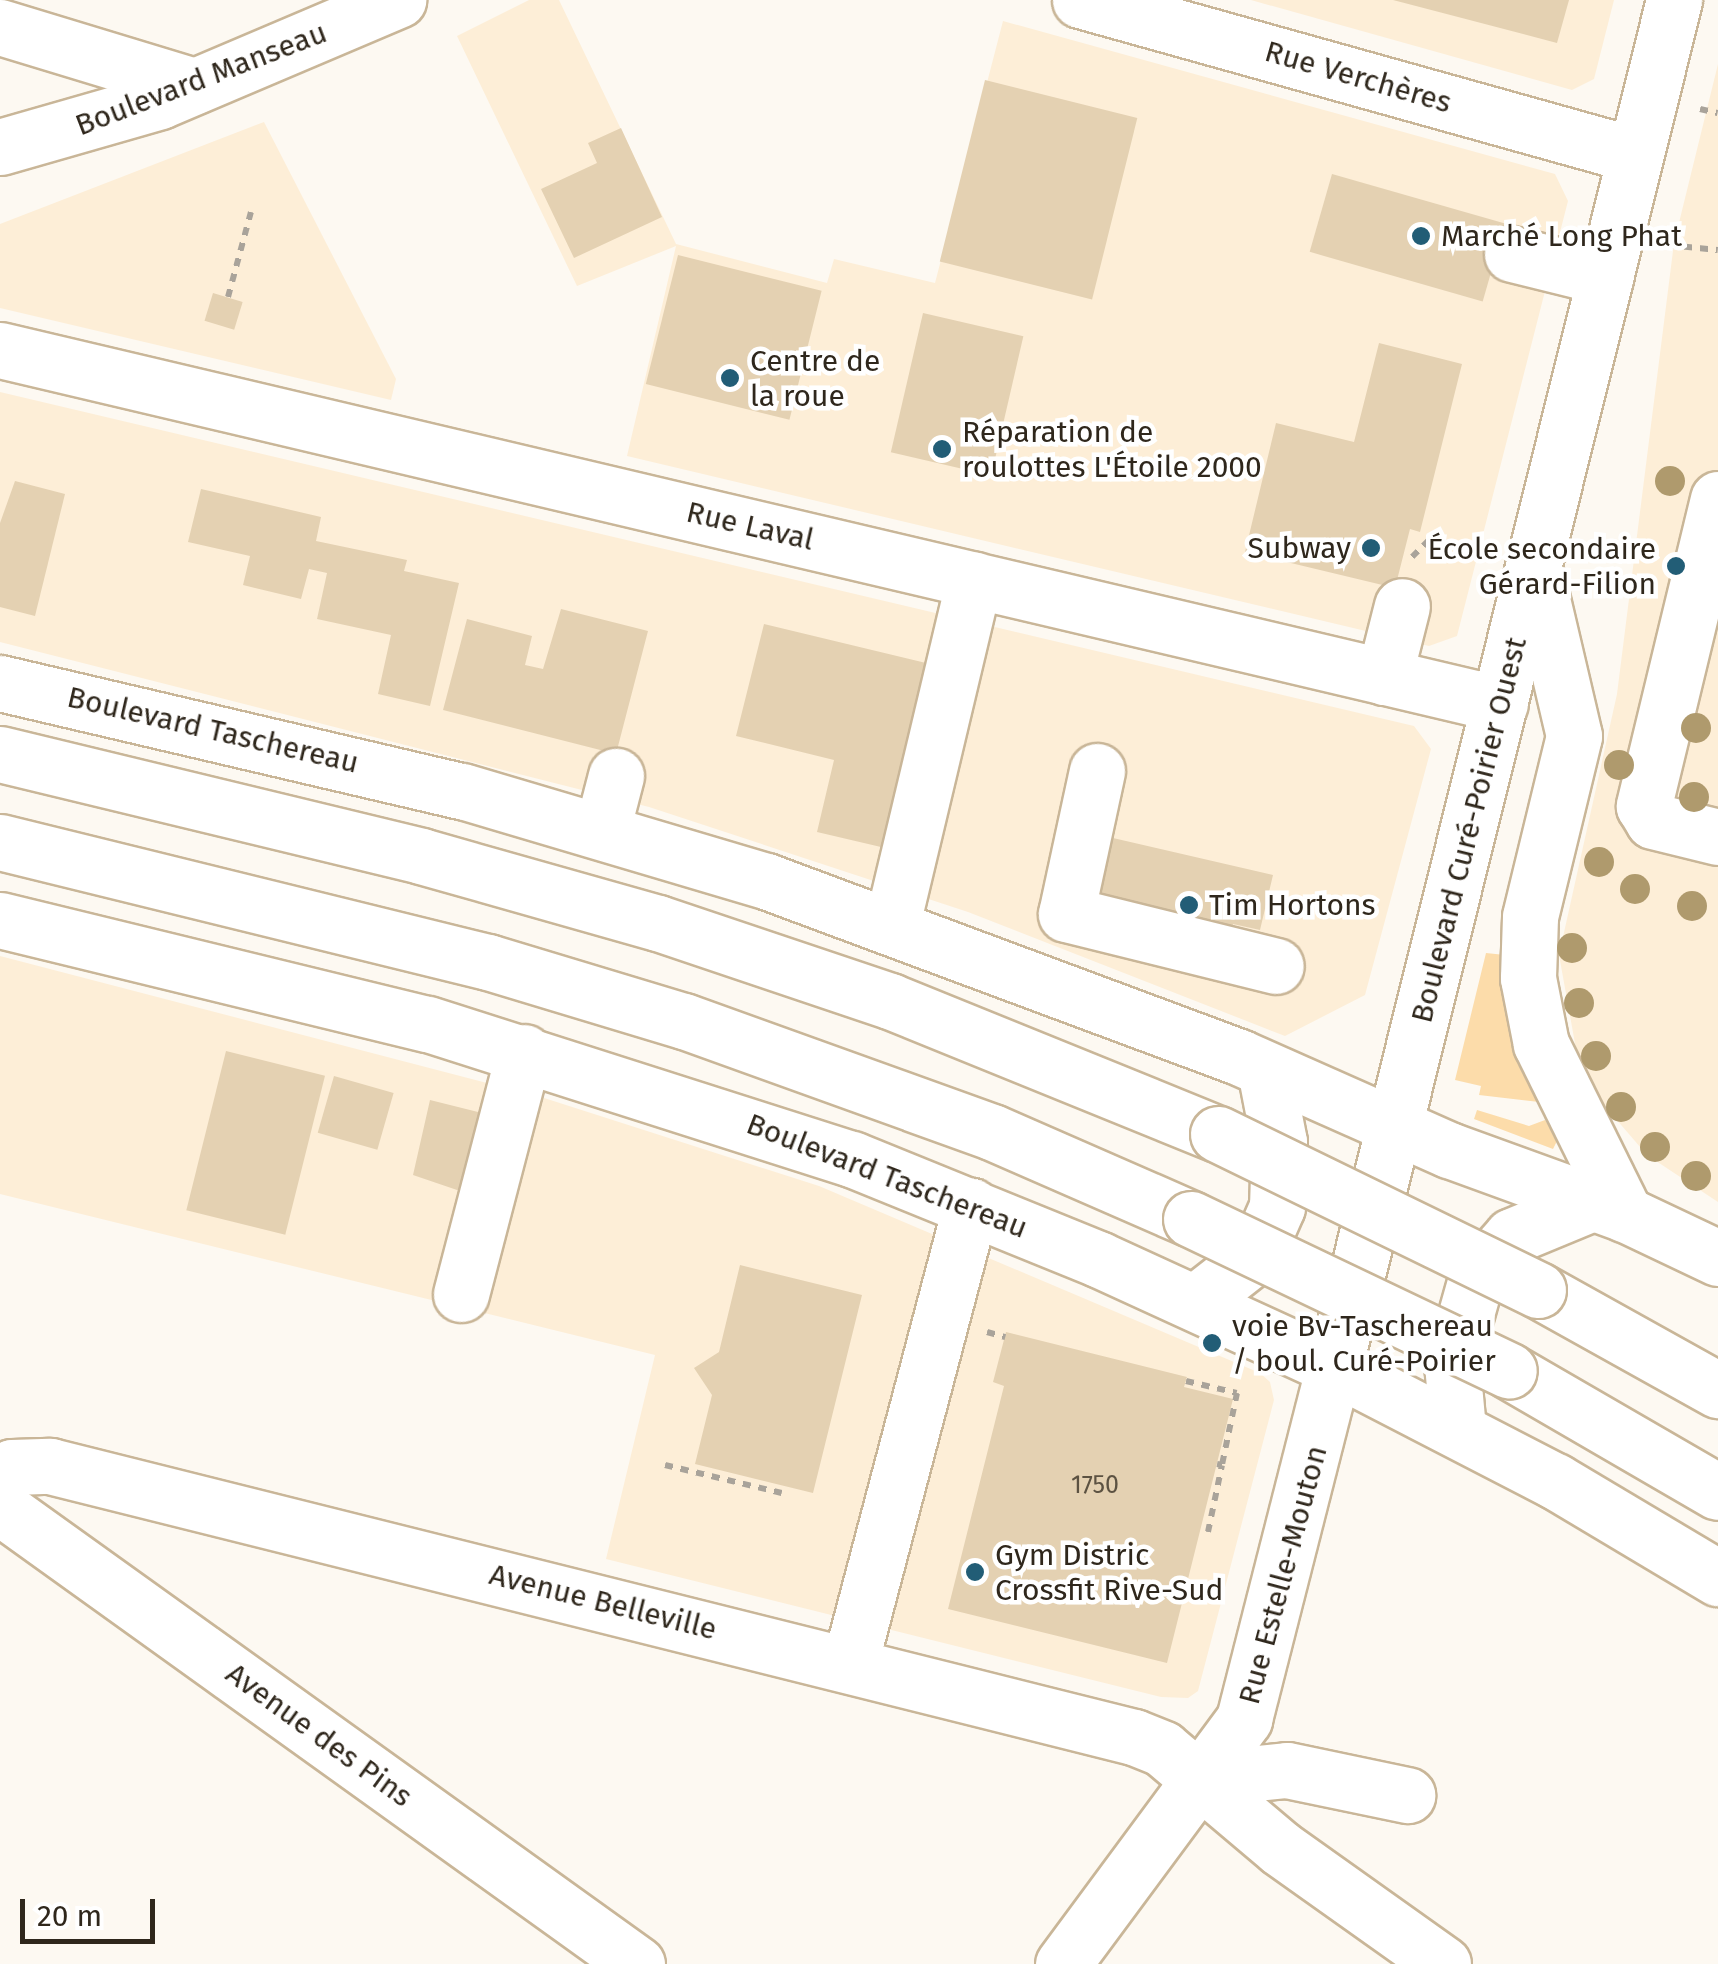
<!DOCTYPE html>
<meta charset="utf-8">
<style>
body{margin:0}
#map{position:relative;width:1718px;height:1964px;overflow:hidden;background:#fdf9f2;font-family:"Fira Sans",sans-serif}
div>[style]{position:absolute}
.built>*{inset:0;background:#fdeed7}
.green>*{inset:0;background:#fcdcaa}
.building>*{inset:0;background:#e4d1b2;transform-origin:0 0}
.path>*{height:6px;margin-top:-3px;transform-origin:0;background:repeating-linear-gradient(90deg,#a9a39a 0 8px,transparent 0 16px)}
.roads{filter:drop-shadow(2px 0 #c9b698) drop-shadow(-2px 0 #c9b698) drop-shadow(0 2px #c9b698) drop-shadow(0 -2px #c9b698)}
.minor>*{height:55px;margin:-27.5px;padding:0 27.5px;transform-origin:27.5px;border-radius:27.5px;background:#fff}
.major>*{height:55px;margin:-27.5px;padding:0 27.5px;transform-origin:27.5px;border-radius:27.5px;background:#fff}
.highway>*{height:55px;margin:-27.5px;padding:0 27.5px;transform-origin:27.5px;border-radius:27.5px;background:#fff}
.bridges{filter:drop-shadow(2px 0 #c9b698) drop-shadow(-2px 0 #c9b698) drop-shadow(0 2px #c9b698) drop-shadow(0 -2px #c9b698)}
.highway-bridge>*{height:55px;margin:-27.5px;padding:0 27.5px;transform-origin:27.5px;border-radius:27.5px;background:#fff}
.trees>*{width:30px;height:30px;margin:-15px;border-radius:50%;background:#af9a6d}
.dots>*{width:28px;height:28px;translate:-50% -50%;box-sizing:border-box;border:5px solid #fff;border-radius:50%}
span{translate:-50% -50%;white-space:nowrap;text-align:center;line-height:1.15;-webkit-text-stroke:9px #fff;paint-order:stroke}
.number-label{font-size:25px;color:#5c5242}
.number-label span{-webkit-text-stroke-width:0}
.street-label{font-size:30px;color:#2f271c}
.poi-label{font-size:30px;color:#2f271c}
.left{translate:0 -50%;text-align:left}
.right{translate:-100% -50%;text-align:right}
.scale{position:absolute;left:20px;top:1899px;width:135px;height:45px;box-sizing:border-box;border:5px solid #2f271c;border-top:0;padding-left:12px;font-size:30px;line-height:35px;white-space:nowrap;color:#2f271c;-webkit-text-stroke:8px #fff;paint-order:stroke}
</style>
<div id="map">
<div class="built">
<i style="clip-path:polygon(529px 0,559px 0,676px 244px,827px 283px,834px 259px,935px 283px,1003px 21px,1555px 174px,1568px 201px,1457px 636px,1429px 646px,627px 456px,676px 246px,577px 286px,457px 36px)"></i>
<i style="clip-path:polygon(1251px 0,1614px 0,1594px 79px,1572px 90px)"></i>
<i style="clip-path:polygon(1718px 64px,1718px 1202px,1647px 1155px,1603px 1104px,1576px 1049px,1559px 955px,1617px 694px,1674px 243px)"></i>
<i style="clip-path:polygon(264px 122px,396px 379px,391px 400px,0 308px,0 224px)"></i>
<i style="clip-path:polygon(0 392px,1414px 726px,1431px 749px,1365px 995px,1285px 1036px,968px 912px,649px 807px,0 642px)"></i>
<i style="clip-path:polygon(0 956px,541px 1097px,819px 1186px,1260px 1373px,1270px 1382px,1274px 1400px,1198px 1691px,1188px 1698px,1161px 1697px,606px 1559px,655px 1355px,0 1194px)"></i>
</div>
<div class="green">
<i style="clip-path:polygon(1486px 953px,1505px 955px,1516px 1047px,1539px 1102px,1479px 1095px,1481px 1086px,1455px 1080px)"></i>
<i style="clip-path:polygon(1477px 1110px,1529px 1126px,1545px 1120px,1558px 1139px,1553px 1149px,1474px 1119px)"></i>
</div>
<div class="building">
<i style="clip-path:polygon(1393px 0,1569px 0,1557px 43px)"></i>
<i style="left:985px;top:80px;width:157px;height:187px;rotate:14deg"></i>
<i style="clip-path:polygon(621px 128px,662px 217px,574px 258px,541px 189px,597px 163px,588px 143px)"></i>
<i style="left:1332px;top:174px;width:180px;height:81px;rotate:16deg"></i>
<i style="left:678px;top:255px;width:148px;height:133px;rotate:14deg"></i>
<i style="left:213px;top:293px;width:31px;height:29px;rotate:17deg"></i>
<i style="left:923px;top:313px;width:103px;height:143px;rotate:13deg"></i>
<i style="clip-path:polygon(1379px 343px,1462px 364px,1420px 532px,1410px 529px,1395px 588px,1245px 552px,1276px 423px,1354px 442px)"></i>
<i style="clip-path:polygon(15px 481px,65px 494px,35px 616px,0 607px,0 523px)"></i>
<i style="clip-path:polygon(201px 489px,321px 517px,316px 541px,407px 560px,404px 571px,459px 583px,430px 706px,378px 694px,391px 635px,317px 619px,327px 573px,309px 569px,301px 599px,243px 585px,250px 556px,188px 542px)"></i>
<i style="clip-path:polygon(561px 609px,648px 631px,616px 754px,443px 710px,467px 619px,532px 636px,525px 665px,543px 669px)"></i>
<i style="clip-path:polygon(764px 624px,926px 663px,881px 847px,817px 832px,834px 760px,736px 736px)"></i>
<i style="clip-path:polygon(1100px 835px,1273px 875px,1260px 930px,1233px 924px,1230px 937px,1084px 903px)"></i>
<i style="left:226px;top:1051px;width:102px;height:164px;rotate:14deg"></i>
<i style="left:334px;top:1076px;width:62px;height:59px;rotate:16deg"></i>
<i style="clip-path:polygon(430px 1100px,490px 1115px,477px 1160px,467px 1157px,460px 1191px,413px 1175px)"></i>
<i style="clip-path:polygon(740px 1265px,862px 1295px,813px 1493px,695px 1464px,712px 1395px,694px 1368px,719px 1352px)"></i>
<i style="clip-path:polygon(1006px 1332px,1187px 1377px,1184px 1387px,1233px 1399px,1167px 1663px,948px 1609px,1004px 1386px,993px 1382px)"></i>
</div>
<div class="path">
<i style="left:1700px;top:109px;width:18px;rotate:13deg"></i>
<i style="left:1668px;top:245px;width:50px;rotate:5.7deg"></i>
<i style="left:228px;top:297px;width:88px;rotate:-74.9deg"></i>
<i style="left:1412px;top:557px;width:28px;rotate:-45deg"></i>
<i style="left:987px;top:1332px;width:19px;rotate:16deg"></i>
<i style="left:1186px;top:1381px;width:52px;rotate:13.2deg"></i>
<i style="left:1237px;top:1393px;width:74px;rotate:101.8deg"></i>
<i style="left:1222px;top:1465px;width:5px;rotate:-169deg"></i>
<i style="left:665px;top:1465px;width:120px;rotate:13.5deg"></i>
<i style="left:1208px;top:1532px;width:68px;rotate:-78.2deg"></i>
</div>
<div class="roads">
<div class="minor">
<i style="left:1080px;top:0;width:576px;rotate:15.6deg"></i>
<i style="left:0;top:27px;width:203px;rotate:16.9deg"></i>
<i style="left:0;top:147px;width:166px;rotate:-16deg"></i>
<i style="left:160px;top:101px;width:259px;rotate:-23deg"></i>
<i style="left:1512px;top:254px;width:96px;rotate:13.9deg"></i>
<i style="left:0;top:350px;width:1541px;rotate:13.28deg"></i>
<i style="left:1718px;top:499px;width:316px;rotate:103.6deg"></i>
<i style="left:1644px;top:806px;width:17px;rotate:59deg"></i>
<i style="left:1653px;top:821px;width:67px;rotate:13.8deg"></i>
<i style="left:1384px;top:677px;width:73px;rotate:-75.8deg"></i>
<i style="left:1097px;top:771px;width:146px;rotate:102.2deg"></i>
<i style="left:1066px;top:914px;width:216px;rotate:13.9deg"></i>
<i style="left:602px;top:830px;width:56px;rotate:-75.5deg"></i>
<i style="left:892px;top:924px;width:354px;rotate:-76.6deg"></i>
<i style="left:461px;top:1294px;width:250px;rotate:-75.4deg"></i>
<i style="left:0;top:1478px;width:16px;rotate:-43deg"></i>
<i style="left:12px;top:1467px;width:38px;rotate:-2deg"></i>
<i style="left:50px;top:1466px;width:1117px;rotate:14.04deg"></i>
<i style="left:1134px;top:1737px;width:31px;rotate:22deg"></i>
<i style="left:1163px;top:1749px;width:153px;rotate:40.2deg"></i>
<i style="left:1280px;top:1848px;width:200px;rotate:35.4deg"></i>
<i style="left:0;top:1507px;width:784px;rotate:35.66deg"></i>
<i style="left:850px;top:1663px;width:473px;rotate:-75.2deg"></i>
<i style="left:1198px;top:1779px;width:89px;rotate:-5.8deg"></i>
<i style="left:1287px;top:1770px;width:123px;rotate:11.8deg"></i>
<i style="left:1063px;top:1964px;width:305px;rotate:-53.5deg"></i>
<i style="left:1244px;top:1719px;width:363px;rotate:-75.7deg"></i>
</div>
<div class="major">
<i style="left:1537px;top:578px;width:162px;rotate:76.8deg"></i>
<i style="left:1574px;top:736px;width:186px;rotate:103.7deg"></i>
<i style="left:1530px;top:917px;width:61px;rotate:91.9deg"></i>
<i style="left:1528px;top:978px;width:67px;rotate:78.9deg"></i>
<i style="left:1541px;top:1044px;width:190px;rotate:63.7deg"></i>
<i style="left:0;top:683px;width:474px;rotate:13.2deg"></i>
<i style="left:462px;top:791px;width:317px;rotate:16.5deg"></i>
<i style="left:766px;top:881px;width:505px;rotate:20.41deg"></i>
<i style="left:1239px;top:1057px;width:230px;rotate:23.9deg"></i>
<i style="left:1449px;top:1150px;width:187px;rotate:20deg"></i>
<i style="left:1625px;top:1214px;width:103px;rotate:25.3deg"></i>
<i style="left:0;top:920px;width:440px;rotate:13.7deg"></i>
<i style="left:428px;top:1024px;width:445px;rotate:17.7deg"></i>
<i style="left:852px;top:1159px;width:266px;rotate:22.1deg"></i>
<i style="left:1098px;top:1259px;width:260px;rotate:24.6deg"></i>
<i style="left:1334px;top:1367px;width:249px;rotate:27.3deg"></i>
<i style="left:1555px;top:1481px;width:190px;rotate:30.8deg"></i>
<i style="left:1196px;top:1302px;width:76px;rotate:-38.1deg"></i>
<i style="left:1256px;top:1255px;width:52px;rotate:-66.4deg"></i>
<i style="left:1277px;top:1207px;width:65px;rotate:-88.2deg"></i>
<i style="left:1279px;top:1142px;width:73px;rotate:-101deg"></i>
<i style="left:1334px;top:1367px;width:1409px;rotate:-76.03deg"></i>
<i style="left:1458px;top:1429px;width:65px;rotate:-95.3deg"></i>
<i style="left:1452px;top:1364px;width:92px;rotate:-74.3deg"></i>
<i style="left:1477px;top:1275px;width:52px;rotate:-48.1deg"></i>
<i style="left:1512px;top:1236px;width:87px;rotate:-22.4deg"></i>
</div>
<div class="highway">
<i style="left:0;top:754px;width:433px;rotate:13.6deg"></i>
<i style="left:421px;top:856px;width:246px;rotate:15.8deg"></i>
<i style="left:658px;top:923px;width:245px;rotate:18.6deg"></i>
<i style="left:890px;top:1001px;width:354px;rotate:22.1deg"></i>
<i style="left:0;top:842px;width:503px;rotate:13.82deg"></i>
<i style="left:488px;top:962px;width:205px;rotate:16.8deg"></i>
<i style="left:684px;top:1021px;width:327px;rotate:19.8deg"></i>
<i style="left:992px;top:1132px;width:217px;rotate:23.6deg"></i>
<i style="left:1538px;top:1290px;width:206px;rotate:29.1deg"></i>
<i style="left:1509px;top:1371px;width:241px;rotate:30.1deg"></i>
</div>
</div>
<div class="bridges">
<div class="highway-bridge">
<i style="left:1218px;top:1134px;width:356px;rotate:26deg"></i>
<i style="left:1191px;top:1219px;width:352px;rotate:25.5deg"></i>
</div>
</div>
<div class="trees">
<i style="left:1670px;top:481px"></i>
<i style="left:1696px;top:728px"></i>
<i style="left:1619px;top:765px"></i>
<i style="left:1694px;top:797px"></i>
<i style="left:1599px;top:862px"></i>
<i style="left:1635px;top:889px"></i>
<i style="left:1692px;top:906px"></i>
<i style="left:1572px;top:948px"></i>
<i style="left:1579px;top:1003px"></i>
<i style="left:1596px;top:1056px"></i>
<i style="left:1621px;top:1107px"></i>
<i style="left:1655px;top:1147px"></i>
<i style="left:1696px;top:1176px"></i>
</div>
<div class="dots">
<i style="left:1421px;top:236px;background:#225d76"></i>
<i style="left:730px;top:378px;background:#225d76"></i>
<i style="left:942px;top:449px;background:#225d76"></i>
<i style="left:1371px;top:548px;background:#225d76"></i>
<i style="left:1676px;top:566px;background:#225d76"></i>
<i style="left:1189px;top:905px;background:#225d76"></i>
<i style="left:1212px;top:1343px;background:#225d76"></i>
<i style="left:975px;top:1572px;background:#225d76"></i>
</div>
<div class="number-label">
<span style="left:1095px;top:1485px">1750</span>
</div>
<div class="street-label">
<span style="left:1358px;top:77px;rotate:16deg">Rue Verchères</span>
<span style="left:201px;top:79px;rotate:-21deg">Boulevard Manseau</span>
<span style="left:750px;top:526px;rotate:13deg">Rue Laval</span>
<span style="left:213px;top:730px;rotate:13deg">Boulevard Taschereau</span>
<span style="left:1469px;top:830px;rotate:-76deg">Boulevard Curé-Poirier Ouest</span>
<span style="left:887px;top:1176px;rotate:21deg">Boulevard Taschereau</span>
<span style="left:1283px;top:1575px;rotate:-75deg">Rue Estelle-Mouton</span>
<span style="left:603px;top:1602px;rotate:14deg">Avenue Belleville</span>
<span style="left:319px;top:1735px;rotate:36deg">Avenue des Pins</span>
</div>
<div class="poi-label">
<span class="left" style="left:1441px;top:236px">Marché Long Phat</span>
<span class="left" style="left:750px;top:378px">Centre de<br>la roue</span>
<span class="left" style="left:962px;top:449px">Réparation de<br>roulottes L'Étoile 2000</span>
<span class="right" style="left:1351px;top:548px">Subway</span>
<span class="right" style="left:1656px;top:566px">École secondaire<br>Gérard-Filion</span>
<span class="left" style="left:1209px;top:905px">Tim Hortons</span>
<span class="left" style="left:1232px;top:1343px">voie Bv-Taschereau<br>/ boul. Curé-Poirier</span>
<span class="left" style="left:995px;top:1572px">Gym Distric<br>Crossfit Rive-Sud</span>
</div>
<div class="scale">20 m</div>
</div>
